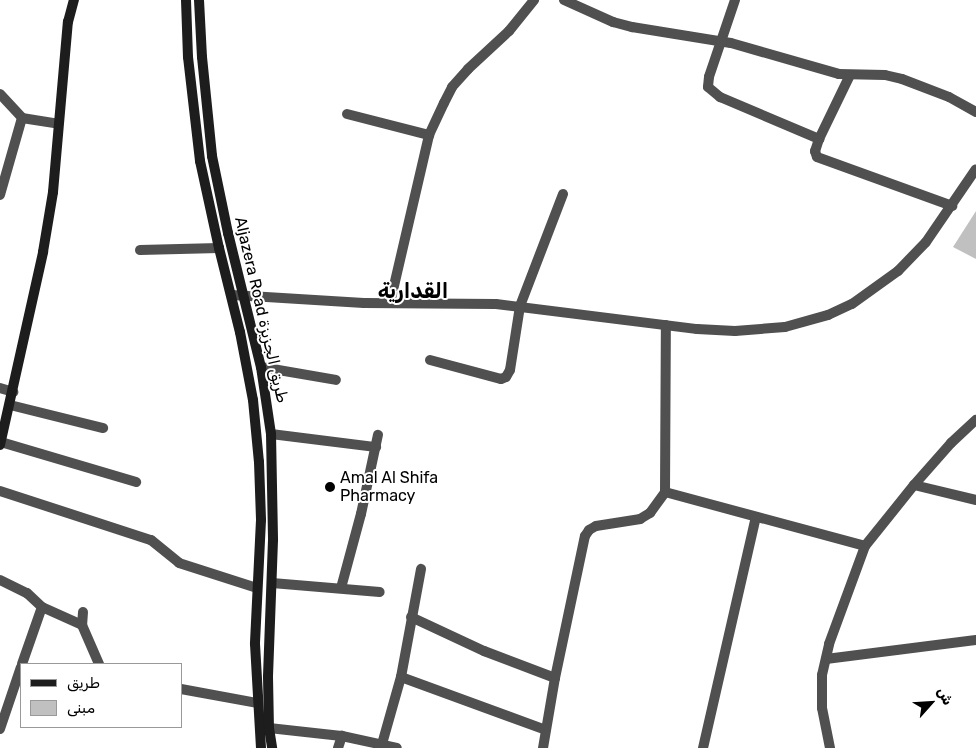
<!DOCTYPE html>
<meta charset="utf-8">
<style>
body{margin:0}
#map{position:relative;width:976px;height:748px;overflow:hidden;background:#fff;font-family:Rubik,"Noto Naskh Arabic",sans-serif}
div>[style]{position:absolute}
.building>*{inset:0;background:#c0c0c0}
.street>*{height:10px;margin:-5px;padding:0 5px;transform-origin:5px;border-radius:5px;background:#505050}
.secondary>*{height:10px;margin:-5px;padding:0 5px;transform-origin:5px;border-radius:5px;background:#1d1d1d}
.dots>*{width:14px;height:14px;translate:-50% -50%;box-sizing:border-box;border:2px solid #fff;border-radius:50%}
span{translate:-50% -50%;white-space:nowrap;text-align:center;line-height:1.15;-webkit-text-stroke:4px #fff;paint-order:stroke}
.street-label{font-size:16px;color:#000}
.poi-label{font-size:16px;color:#000}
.left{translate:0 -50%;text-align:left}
.district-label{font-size:21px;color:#000;font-weight:700}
.legend{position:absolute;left:20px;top:663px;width:162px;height:65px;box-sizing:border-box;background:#fff;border:1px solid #999;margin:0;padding:6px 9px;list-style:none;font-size:15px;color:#000}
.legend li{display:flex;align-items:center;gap:10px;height:25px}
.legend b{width:25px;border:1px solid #999}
.north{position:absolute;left:906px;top:678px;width:50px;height:50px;-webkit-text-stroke:4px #fff;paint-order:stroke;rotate:64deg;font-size:14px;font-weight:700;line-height:20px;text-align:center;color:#000}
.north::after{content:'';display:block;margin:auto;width:18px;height:22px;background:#000;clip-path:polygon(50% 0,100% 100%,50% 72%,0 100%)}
</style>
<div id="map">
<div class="building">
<i style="clip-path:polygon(976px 211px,976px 259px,953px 247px)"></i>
</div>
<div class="street">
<i style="left:564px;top:0;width:54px;rotate:24.2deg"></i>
<i style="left:613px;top:22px;width:20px;rotate:15deg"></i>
<i style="left:632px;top:27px;width:100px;rotate:9.2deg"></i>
<i style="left:731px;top:43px;width:112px;rotate:16deg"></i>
<i style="left:839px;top:74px;width:46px;rotate:1.2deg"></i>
<i style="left:885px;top:75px;width:17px;rotate:13deg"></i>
<i style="left:902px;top:79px;width:50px;rotate:21deg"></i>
<i style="left:949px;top:97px;width:31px;rotate:29deg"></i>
<i style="left:735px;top:0;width:81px;rotate:108.7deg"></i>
<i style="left:709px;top:77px;width:10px;rotate:96deg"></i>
<i style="left:708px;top:87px;width:16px;rotate:40deg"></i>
<i style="left:720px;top:97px;width:108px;rotate:23deg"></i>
<i style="left:850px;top:75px;width:71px;rotate:115.8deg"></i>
<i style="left:819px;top:139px;width:13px;rotate:108deg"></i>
<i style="left:815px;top:151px;width:6px;rotate:72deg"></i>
<i style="left:817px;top:157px;width:144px;rotate:19.9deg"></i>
<i style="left:0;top:94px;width:33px;rotate:47deg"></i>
<i style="left:22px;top:118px;width:36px;rotate:9deg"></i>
<i style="left:347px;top:114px;width:85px;rotate:14.4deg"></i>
<i style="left:0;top:195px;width:80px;rotate:-74.1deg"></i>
<i style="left:140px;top:250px;width:79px;rotate:-1.5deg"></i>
<i style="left:232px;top:295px;width:132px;rotate:3.5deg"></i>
<i style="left:364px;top:303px;width:132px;rotate:0.4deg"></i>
<i style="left:496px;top:304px;width:203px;rotate:7.1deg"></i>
<i style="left:697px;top:329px;width:38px;rotate:3deg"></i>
<i style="left:735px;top:331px;width:50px;rotate:-4.6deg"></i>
<i style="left:785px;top:327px;width:45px;rotate:-15.6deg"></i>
<i style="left:828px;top:315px;width:26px;rotate:-25deg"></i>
<i style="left:852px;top:304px;width:57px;rotate:-35.7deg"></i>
<i style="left:898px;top:271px;width:40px;rotate:-46deg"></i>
<i style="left:926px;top:242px;width:88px;rotate:-55.6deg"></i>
<i style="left:390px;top:303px;width:172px;rotate:-76.9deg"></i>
<i style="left:429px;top:135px;width:35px;rotate:-65deg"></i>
<i style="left:444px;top:103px;width:18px;rotate:-63deg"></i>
<i style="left:452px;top:87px;width:24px;rotate:-48deg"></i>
<i style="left:468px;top:69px;width:56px;rotate:-42.8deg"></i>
<i style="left:509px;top:31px;width:40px;rotate:-51deg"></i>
<i style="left:430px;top:360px;width:73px;rotate:15deg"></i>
<i style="left:501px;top:379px;width:5px;rotate:-22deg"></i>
<i style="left:506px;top:377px;width:8px;rotate:-60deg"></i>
<i style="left:510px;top:370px;width:65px;rotate:-81.1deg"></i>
<i style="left:520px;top:306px;width:120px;rotate:-69deg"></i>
<i style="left:261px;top:367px;width:76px;rotate:9.8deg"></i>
<i style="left:0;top:388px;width:14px;rotate:17deg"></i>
<i style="left:10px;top:405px;width:96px;rotate:13.9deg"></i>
<i style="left:271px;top:434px;width:106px;rotate:7.1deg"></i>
<i style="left:1px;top:442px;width:141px;rotate:16.5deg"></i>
<i style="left:914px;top:485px;width:64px;rotate:13.6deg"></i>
<i style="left:0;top:491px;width:159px;rotate:18deg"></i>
<i style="left:151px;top:540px;width:36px;rotate:39deg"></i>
<i style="left:179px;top:563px;width:82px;rotate:17.8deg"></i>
<i style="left:665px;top:492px;width:207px;rotate:15.1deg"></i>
<i style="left:0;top:580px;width:30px;rotate:26deg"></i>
<i style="left:27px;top:593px;width:21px;rotate:43deg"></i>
<i style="left:42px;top:607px;width:44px;rotate:24.2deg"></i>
<i style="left:272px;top:583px;width:108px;rotate:4.8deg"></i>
<i style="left:341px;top:588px;width:77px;rotate:-74.9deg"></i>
<i style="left:361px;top:514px;width:81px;rotate:-77.9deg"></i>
<i style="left:83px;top:612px;width:13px;rotate:94deg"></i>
<i style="left:82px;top:625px;width:43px;rotate:66.4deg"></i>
<i style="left:411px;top:617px;width:81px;rotate:25deg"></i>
<i style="left:484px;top:651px;width:76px;rotate:20.8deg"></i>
<i style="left:826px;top:659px;width:151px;rotate:-7.2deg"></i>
<i style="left:22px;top:664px;width:60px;rotate:-70.7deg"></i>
<i style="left:401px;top:677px;width:154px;rotate:20.1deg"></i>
<i style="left:181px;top:689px;width:77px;rotate:10.4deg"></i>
<i style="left:269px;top:728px;width:73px;rotate:6.3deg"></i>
<i style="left:342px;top:736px;width:56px;rotate:12.3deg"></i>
<i style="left:0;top:729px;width:65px;rotate:-71.3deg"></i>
<i style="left:382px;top:744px;width:70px;rotate:-74.2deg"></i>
<i style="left:401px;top:677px;width:110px;rotate:-79.5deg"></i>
<i style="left:338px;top:748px;width:13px;rotate:-72deg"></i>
<i style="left:543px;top:748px;width:71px;rotate:-80.3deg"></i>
<i style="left:555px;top:678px;width:145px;rotate:-78.1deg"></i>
<i style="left:585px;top:536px;width:7px;rotate:-56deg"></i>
<i style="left:589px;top:530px;width:8px;rotate:-30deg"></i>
<i style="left:596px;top:526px;width:45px;rotate:-9deg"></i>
<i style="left:640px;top:519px;width:12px;rotate:-31deg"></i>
<i style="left:650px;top:513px;width:26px;rotate:-54deg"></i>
<i style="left:665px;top:492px;width:167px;rotate:-89.7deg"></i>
<i style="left:703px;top:748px;width:237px;rotate:-77.1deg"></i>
<i style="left:830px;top:748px;width:41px;rotate:-101.3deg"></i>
<i style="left:822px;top:708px;width:33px;rotate:-90deg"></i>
<i style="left:822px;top:675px;width:32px;rotate:-77deg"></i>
<i style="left:829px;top:644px;width:104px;rotate:-69.8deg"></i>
<i style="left:865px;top:546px;width:78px;rotate:-51.2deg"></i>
<i style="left:914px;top:485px;width:56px;rotate:-48.6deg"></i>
<i style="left:951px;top:443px;width:34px;rotate:-43deg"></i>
</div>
<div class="secondary">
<i style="left:186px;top:0;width:57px;rotate:88deg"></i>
<i style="left:188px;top:57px;width:105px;rotate:83.4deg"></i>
<i style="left:200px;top:161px;width:89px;rotate:77.7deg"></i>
<i style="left:219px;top:248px;width:87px;rotate:76deg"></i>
<i style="left:240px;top:332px;width:69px;rotate:79.2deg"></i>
<i style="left:253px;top:400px;width:62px;rotate:84.5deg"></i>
<i style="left:259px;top:462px;width:58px;rotate:88deg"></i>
<i style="left:261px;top:520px;width:124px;rotate:92.8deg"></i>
<i style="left:255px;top:644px;width:104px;rotate:86.7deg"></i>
<i style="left:199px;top:0;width:57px;rotate:87deg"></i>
<i style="left:202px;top:57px;width:100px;rotate:84.2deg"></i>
<i style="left:212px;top:156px;width:79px;rotate:78.3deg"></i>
<i style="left:228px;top:233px;width:138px;rotate:76.2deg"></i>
<i style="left:261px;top:367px;width:68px;rotate:81.5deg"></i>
<i style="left:271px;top:434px;width:106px;rotate:88.9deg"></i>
<i style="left:273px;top:540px;width:137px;rotate:92.1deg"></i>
<i style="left:268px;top:677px;width:51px;rotate:88.9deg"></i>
<i style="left:269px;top:728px;width:20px;rotate:81deg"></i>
<i style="left:0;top:445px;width:198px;rotate:-77.4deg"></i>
<i style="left:43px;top:252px;width:61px;rotate:-80.5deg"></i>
<i style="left:53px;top:192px;width:171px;rotate:-85deg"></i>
<i style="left:68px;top:22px;width:23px;rotate:-75deg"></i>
</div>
<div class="dots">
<i style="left:330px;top:487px;background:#000"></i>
</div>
<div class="street-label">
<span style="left:261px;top:310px;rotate:77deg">Aljazera Road طريق الجزيزة</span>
</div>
<div class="poi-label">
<span class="left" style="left:340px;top:487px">Amal Al Shifa<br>Pharmacy</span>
</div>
<div class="district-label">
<span style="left:413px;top:291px">القدارية</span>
</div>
<ul class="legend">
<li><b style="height:6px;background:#1d1d1d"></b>طريق</li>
<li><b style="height:14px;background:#c0c0c0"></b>مبنى</li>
</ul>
<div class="north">ش</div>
</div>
